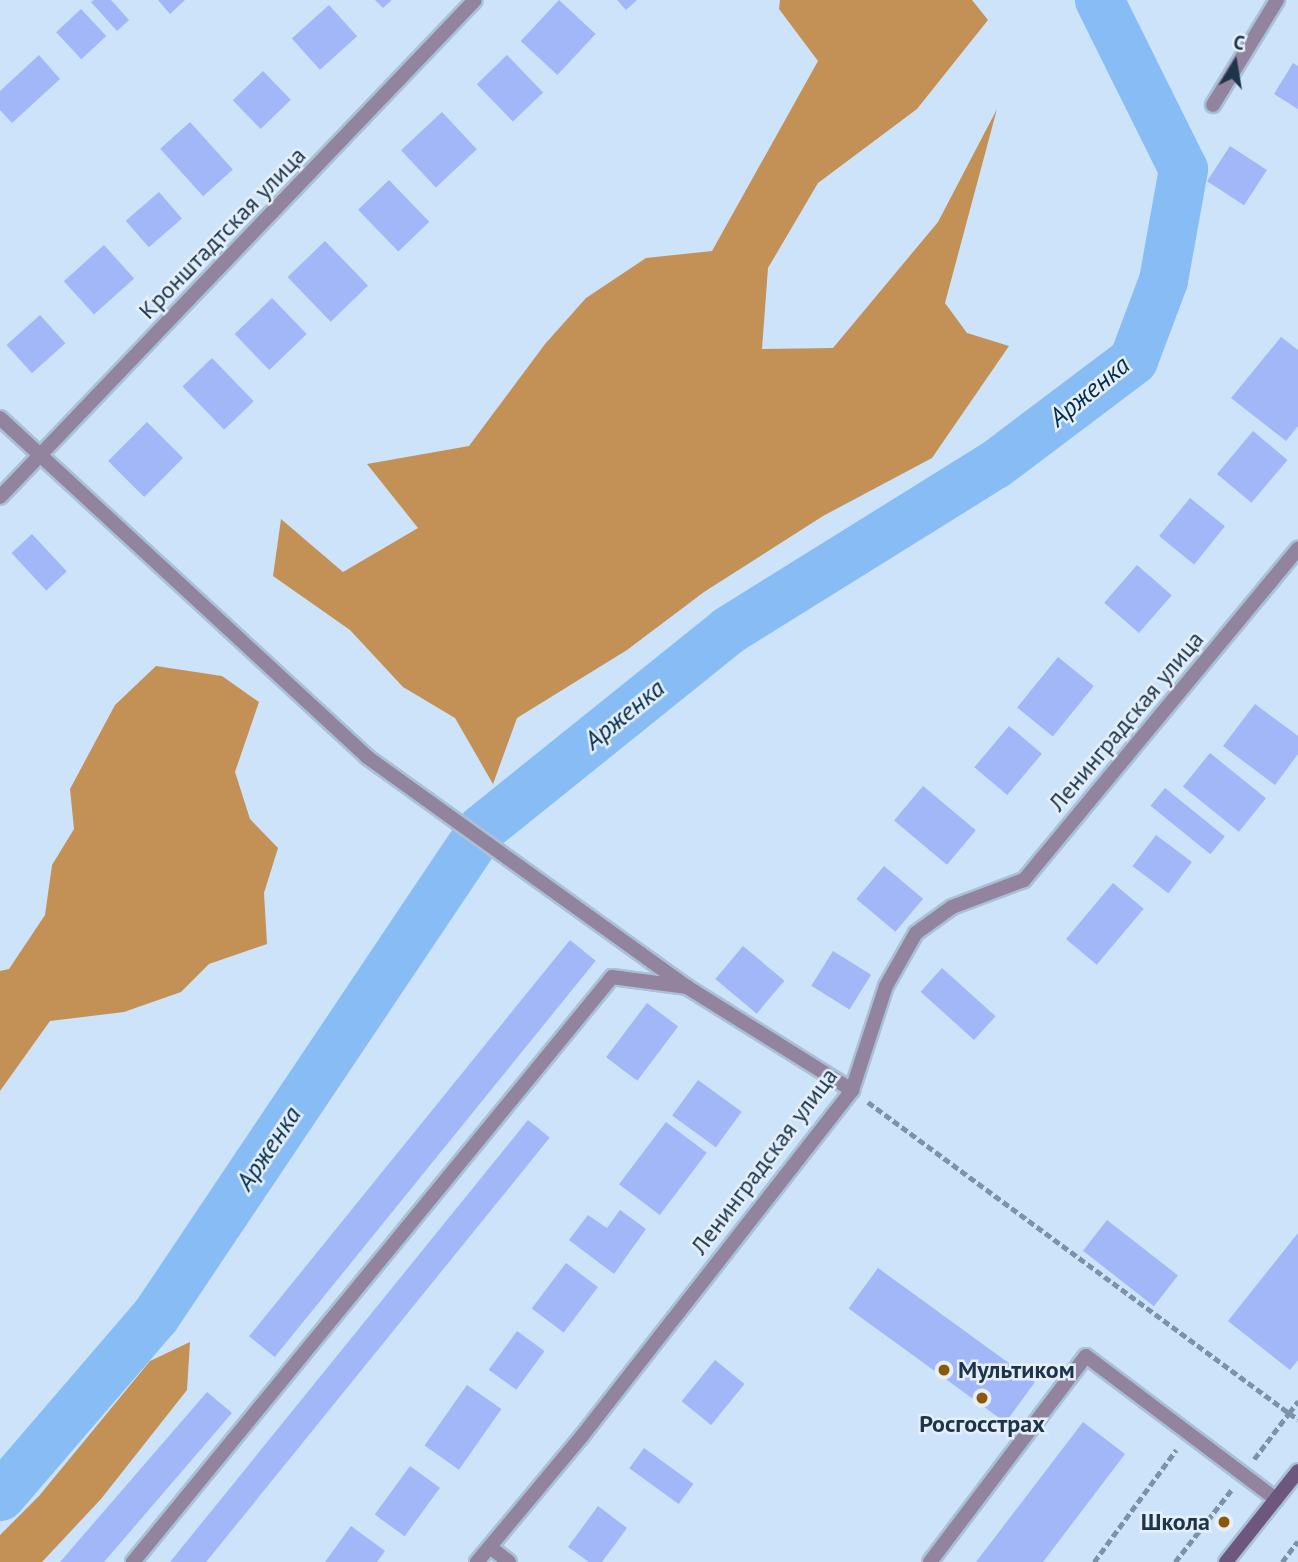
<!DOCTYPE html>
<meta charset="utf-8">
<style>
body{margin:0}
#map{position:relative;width:1298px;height:1562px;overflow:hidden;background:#cde3fa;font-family:"PT Sans",sans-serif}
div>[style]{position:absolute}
.forest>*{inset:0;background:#c39156}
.river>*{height:49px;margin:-24.5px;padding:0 24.5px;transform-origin:24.5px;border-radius:24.5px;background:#87bdf4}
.building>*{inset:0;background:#a1b7f8;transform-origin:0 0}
.path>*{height:4.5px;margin-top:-2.25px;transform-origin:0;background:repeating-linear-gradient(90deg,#7c92a9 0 7px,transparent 0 10.5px)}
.roads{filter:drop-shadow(2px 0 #aac0d7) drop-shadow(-2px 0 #aac0d7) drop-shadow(0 2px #aac0d7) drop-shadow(0 -2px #aac0d7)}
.lane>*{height:14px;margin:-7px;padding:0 7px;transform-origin:7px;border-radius:7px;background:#92839e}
.street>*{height:14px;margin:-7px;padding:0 7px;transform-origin:7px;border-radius:7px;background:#92839e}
.secondary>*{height:14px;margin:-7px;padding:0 7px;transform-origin:7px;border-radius:7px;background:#6d577e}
.dots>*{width:19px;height:19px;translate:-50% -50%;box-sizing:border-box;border:4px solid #e4effa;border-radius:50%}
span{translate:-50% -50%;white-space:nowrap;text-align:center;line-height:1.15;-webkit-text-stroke:5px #e4effa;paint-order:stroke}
.street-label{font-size:24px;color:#1e344a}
.poi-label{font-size:24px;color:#1e344a;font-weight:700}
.left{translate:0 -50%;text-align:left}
.right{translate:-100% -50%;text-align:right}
.water-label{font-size:26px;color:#032b4e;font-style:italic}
.north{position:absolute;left:1200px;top:28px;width:70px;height:70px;-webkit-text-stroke:5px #e4effa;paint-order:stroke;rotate:11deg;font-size:19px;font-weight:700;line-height:28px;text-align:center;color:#1e344a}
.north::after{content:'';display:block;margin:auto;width:24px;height:32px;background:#1e344a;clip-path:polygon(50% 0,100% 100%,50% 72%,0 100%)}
</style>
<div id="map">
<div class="forest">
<i style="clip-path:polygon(780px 0,972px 0,988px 20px,917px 109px,818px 183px,768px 268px,762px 349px,833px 348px,938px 222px,997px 109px,945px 303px,967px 333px,1009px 346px,932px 458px,823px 516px,704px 592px,627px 650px,517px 718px,493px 784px,455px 718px,403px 687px,350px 630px,273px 576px,281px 519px,343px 572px,418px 528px,367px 464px,469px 446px,545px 344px,586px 298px,646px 258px,712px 251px,818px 61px,779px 9px)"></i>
<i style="clip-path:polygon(156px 666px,222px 676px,259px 702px,235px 772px,250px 819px,278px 848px,264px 893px,267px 944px,209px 964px,181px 992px,124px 1012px,50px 1021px,0 1091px,0 971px,9px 969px,45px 915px,52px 865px,74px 829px,70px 789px,115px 705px)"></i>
<i style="clip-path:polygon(190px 1342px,187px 1390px,101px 1499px,42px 1562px,0 1562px,0 1535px,39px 1496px,150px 1361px)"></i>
</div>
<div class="river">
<i style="left:0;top:1496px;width:238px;rotate:-49.3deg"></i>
<i style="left:155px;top:1316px;width:587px;rotate:-56.17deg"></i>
<i style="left:482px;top:828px;width:316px;rotate:-38.8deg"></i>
<i style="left:728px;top:630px;width:314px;rotate:-31.9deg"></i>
<i style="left:995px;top:464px;width:173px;rotate:-37deg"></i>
<i style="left:1133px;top:360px;width:85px;rotate:-69.4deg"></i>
<i style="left:1163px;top:280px;width:113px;rotate:-79.8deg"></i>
<i style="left:1183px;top:169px;width:189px;rotate:-116.4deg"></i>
</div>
<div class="building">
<i style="clip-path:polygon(94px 0,111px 0,129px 20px,117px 31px,91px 2px)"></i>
<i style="clip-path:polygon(158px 0,185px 0,170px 14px)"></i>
<i style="clip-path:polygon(375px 0,392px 0,383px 8px)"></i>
<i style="left:559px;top:0;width:50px;height:56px;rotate:43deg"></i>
<i style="clip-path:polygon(617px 0,637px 0,626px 10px)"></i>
<i style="left:329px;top:5px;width:42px;height:50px;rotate:48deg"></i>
<i style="left:81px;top:9px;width:37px;height:34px;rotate:47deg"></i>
<i style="clip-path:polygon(39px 55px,60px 79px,12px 123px,0 110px,0 91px)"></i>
<i style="left:507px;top:55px;width:52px;height:42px;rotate:46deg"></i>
<i style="clip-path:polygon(1293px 63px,1298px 66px,1298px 109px,1274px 94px)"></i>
<i style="left:263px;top:71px;width:40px;height:42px;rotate:46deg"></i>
<i style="left:442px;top:112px;width:51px;height:56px;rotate:47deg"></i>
<i style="left:190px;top:122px;width:64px;height:40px;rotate:48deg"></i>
<i style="left:1230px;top:146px;width:44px;height:42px;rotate:33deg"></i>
<i style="left:389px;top:180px;width:58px;height:43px;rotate:46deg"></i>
<i style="left:159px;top:192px;width:35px;height:44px;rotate:49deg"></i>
<i style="left:325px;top:241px;width:62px;height:52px;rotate:46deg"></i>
<i style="left:104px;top:245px;width:45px;height:54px;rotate:48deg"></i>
<i style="left:272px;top:298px;width:50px;height:52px;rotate:46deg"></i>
<i style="left:40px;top:315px;width:38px;height:45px;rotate:48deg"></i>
<i style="clip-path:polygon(1281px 337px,1298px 350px,1298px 426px,1286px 441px,1231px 398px)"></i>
<i style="left:212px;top:358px;width:60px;height:41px;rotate:46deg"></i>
<i style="left:147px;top:422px;width:51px;height:55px;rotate:45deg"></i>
<i style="left:1253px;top:431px;width:45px;height:56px;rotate:40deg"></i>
<i style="left:1190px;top:498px;width:45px;height:49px;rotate:39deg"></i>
<i style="left:32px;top:534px;width:51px;height:28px;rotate:47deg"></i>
<i style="left:1137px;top:565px;width:46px;height:50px;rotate:41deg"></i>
<i style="left:1058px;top:657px;width:46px;height:65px;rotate:39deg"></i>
<i style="clip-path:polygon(1255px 704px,1298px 736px,1298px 754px,1275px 785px,1223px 746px)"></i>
<i style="left:1009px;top:726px;width:43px;height:54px;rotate:40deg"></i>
<i style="left:1210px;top:753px;width:72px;height:43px;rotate:39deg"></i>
<i style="left:923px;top:786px;width:69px;height:45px;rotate:40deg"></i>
<i style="left:1165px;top:788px;width:77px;height:23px;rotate:39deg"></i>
<i style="left:1156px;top:835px;width:45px;height:39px;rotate:37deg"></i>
<i style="left:884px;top:866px;width:51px;height:43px;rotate:40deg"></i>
<i style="left:1113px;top:883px;width:40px;height:73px;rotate:40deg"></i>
<i style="left:570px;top:940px;width:33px;height:510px;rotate:39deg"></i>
<i style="left:743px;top:946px;width:54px;height:43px;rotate:40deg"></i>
<i style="left:833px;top:951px;width:45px;height:41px;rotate:32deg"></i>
<i style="left:942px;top:968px;width:72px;height:32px;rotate:42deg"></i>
<i style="left:647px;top:1003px;width:39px;height:68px;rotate:37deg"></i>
<i style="left:698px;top:1080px;width:54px;height:44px;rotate:36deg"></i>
<i style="left:528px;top:1120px;width:28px;height:577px;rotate:39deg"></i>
<i style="left:666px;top:1122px;width:51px;height:78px;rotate:37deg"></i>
<i style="clip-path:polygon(620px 1210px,646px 1229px,614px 1274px,569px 1240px,588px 1215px,607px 1228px)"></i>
<i style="left:1107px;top:1220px;width:90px;height:39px;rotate:38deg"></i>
<i style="clip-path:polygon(1298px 1233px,1298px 1360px,1290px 1370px,1228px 1321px)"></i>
<i style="left:566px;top:1263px;width:40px;height:57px;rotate:37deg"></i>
<i style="left:878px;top:1268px;width:194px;height:50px;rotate:36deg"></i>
<i style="left:517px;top:1331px;width:34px;height:48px;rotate:36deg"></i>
<i style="left:715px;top:1360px;width:38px;height:53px;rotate:39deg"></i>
<i style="left:467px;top:1385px;width:42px;height:74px;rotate:35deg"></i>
<i style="clip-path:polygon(207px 1392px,232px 1413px,104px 1562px,60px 1562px)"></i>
<i style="clip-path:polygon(1083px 1422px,1125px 1454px,1043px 1562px,976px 1562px)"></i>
<i style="left:644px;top:1448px;width:61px;height:25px;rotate:36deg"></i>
<i style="left:410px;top:1466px;width:37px;height:60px;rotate:36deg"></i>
<i style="clip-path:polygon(598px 1506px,627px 1528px,602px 1562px,589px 1562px,568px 1547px)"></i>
<i style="clip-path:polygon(351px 1526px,385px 1551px,377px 1562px,325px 1562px)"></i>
</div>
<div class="path">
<i style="left:868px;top:1102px;width:523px;rotate:36.45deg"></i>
<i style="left:1289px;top:1413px;width:15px;rotate:-53deg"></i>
<i style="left:1254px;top:1459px;width:58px;rotate:-52.7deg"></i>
<i style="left:1289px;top:1413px;width:11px;rotate:34deg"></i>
<i style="left:1094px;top:1562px;width:139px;rotate:-53.8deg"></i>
<i style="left:1175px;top:1562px;width:93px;rotate:-52deg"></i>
<i style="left:1282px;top:1562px;width:26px;rotate:-53deg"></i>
</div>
<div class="roads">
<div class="lane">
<i style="left:0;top:418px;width:500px;rotate:42.7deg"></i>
<i style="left:367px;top:757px;width:394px;rotate:35.7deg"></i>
<i style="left:490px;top:1547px;width:24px;rotate:38deg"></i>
<i style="left:930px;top:1562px;width:258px;rotate:-52.9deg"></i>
<i style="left:1086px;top:1356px;width:238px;rotate:37deg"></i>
</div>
<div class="street">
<i style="left:1213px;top:105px;width:123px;rotate:-58.6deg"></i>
<i style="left:0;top:497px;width:687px;rotate:-46.3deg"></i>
<i style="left:133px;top:1562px;width:756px;rotate:-50.69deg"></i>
<i style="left:612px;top:977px;width:76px;rotate:7.6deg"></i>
<i style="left:687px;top:987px;width:195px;rotate:32deg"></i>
<i style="left:477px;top:1562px;width:164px;rotate:-50.2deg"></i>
<i style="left:582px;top:1436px;width:439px;rotate:-52deg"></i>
<i style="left:852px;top:1090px;width:109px;rotate:-71.9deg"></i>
<i style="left:886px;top:986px;width:61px;rotate:-60.5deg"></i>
<i style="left:916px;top:933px;width:44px;rotate:-35.8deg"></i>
<i style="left:952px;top:907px;width:77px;rotate:-20.6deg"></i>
<i style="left:1024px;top:880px;width:430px;rotate:-50.4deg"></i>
</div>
<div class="secondary">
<i style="left:1226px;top:1562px;width:116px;rotate:-51.6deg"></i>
</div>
</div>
<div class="dots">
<i style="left:944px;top:1370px;background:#8c5806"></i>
<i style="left:982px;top:1398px;background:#8c5806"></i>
<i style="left:1224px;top:1522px;background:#8c5806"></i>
</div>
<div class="street-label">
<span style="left:222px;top:233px;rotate:-46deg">Кронштадтская улица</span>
<span style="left:1126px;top:721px;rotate:-50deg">Ленинградская улица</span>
<span style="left:764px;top:1161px;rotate:-53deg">Ленинградская улица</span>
</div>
<div class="poi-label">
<span class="left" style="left:958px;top:1370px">Мультиком</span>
<span style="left:982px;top:1424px">Росгосстрах</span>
<span class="right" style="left:1210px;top:1522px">Школа</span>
</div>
<div class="water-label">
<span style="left:1089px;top:391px;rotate:-39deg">Арженка</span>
<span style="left:624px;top:714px;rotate:-39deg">Арженка</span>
<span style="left:268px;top:1148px;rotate:-56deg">Арженка</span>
</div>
<div class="north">С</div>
</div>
